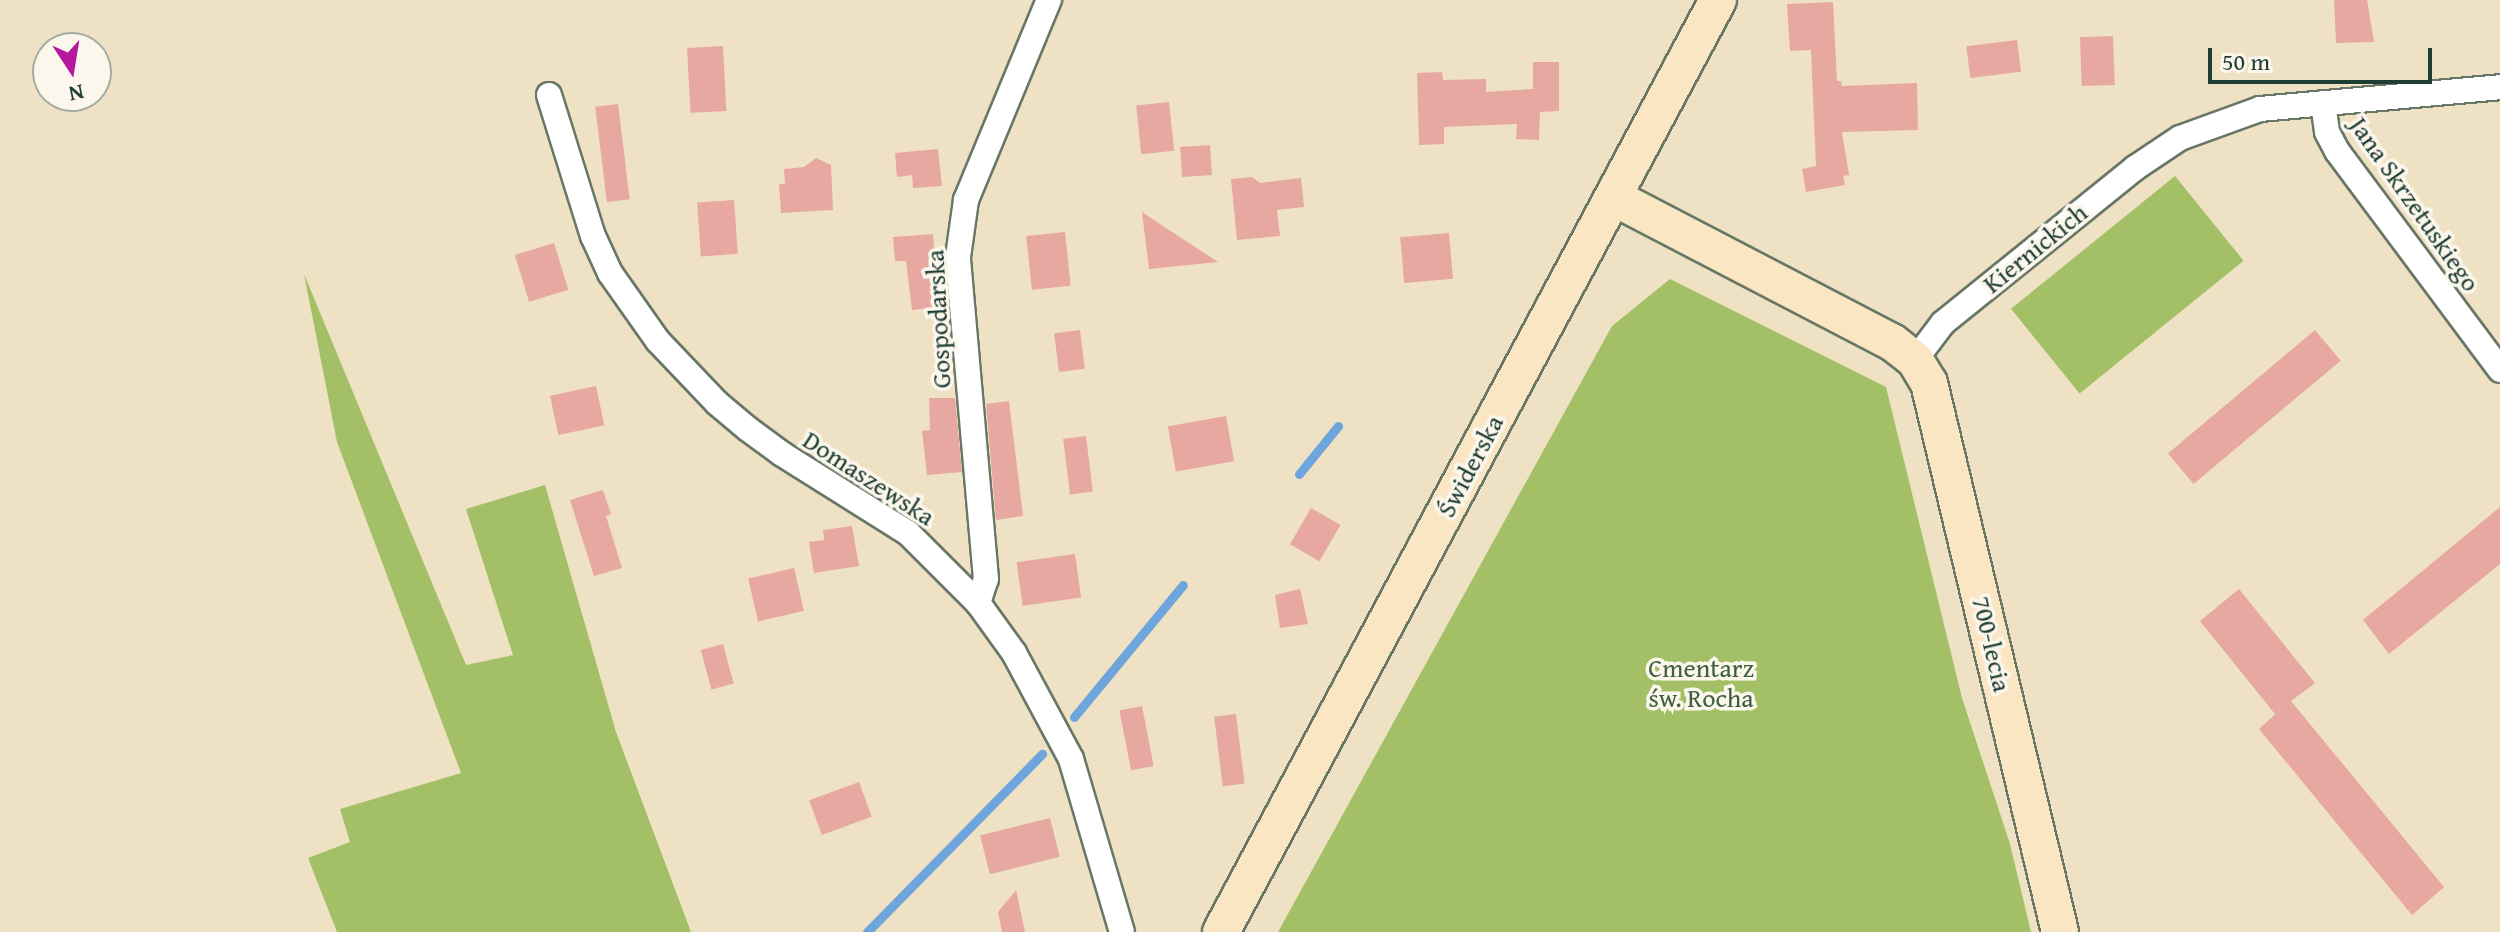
<!DOCTYPE html>
<meta charset="utf-8">
<style>
body{margin:0}
#map{position:relative;width:2500px;height:932px;overflow:hidden;background:#efe2c4;font-family:"Gentium Book Plus",serif}
div>[style]{position:absolute}
.green>*{inset:0;background:#a3c067;transform-origin:0 0}
.stream>*{height:9px;margin:-4.5px;padding:0 4.5px;transform-origin:4.5px;border-radius:4.5px;background:#6fa5dd}
.building>*{inset:0;background:#e6a8a0;transform-origin:0 0}
.roads{filter:drop-shadow(2px 0 #687766) drop-shadow(-2px 0 #687766) drop-shadow(0 2px #687766) drop-shadow(0 -2px #687766)}
.street>*{height:24px;margin:-12px;padding:0 12px;transform-origin:12px;border-radius:12px;background:#fff}
.secondary>*{height:36px;margin:-18px;padding:0 18px;transform-origin:18px;border-radius:18px;background:#fbe6c4}
span{translate:-50% -50%;white-space:nowrap;text-align:center;line-height:1.15;-webkit-text-stroke:7px #fbf7ec;paint-order:stroke}
.street-label{font-size:26px;color:#1f3d34}
.park-label{font-size:26px;color:#405e41}
.north{position:absolute;left:32px;top:32px;width:80px;height:80px;box-sizing:border-box;background:#fbf7ec;border:2px solid #a3ada2;border-radius:50%;rotate:168deg;font-size:22px;font-weight:700;line-height:32px;text-align:center;color:#1f3d34}
.north::after{content:'';display:block;margin:auto;width:28px;height:36px;background:#b5179e;clip-path:polygon(50% 0,100% 100%,50% 72%,0 100%)}
.scale{position:absolute;left:2208px;top:48px;width:224px;height:36px;box-sizing:border-box;border:4px solid #1f3d34;border-top:0;padding-left:10px;font-size:24px;line-height:28px;white-space:nowrap;color:#1f3d34;-webkit-text-stroke:6px #fbf7ec;paint-order:stroke}
</style>
<div id="map">
<div class="green">
<i style="left:2175px;top:176px;width:109px;height:211px;rotate:51deg"></i>
<i style="clip-path:polygon(304px 274px,466px 665px,513px 655px,466px 509px,545px 485px,616px 732px,691px 932px,337px 932px,308px 858px,350px 842px,340px 809px,461px 773px,337px 442px)"></i>
<i style="clip-path:polygon(1670px 279px,1886px 387px,1962px 698px,2010px 844px,2031px 932px,1278px 932px,1612px 326px)"></i>
</div>
<div class="stream">
<i style="left:1299px;top:474px;width:62px;rotate:-50.9deg"></i>
<i style="left:1074px;top:717px;width:171px;rotate:-50.5deg"></i>
<i style="left:867px;top:932px;width:250px;rotate:-45.5deg"></i>
</div>
<div class="building">
<i style="clip-path:polygon(2334px 0,2367px 0,2374px 42px,2336px 43px)"></i>
<i style="clip-path:polygon(1833px 2px,1837px 81px,1841px 81px,1842px 86px,1917px 83px,1918px 130px,1842px 132px,1849px 175px,1843px 176px,1845px 185px,1806px 192px,1802px 169px,1816px 166px,1811px 50px,1790px 51px,1787px 4px)"></i>
<i style="left:2113px;top:36px;width:49px;height:33px;rotate:88deg"></i>
<i style="left:2017px;top:40px;width:32px;height:51px;rotate:83deg"></i>
<i style="left:723px;top:46px;width:65px;height:36px;rotate:87deg"></i>
<i style="clip-path:polygon(1533px 62px,1559px 62px,1559px 111px,1540px 112px,1539px 140px,1516px 139px,1517px 124px,1444px 127px,1444px 144px,1419px 145px,1417px 73px,1442px 72px,1443px 80px,1486px 79px,1486px 92px,1533px 89px)"></i>
<i style="left:1169px;top:102px;width:49px;height:33px;rotate:84deg"></i>
<i style="left:618px;top:104px;width:96px;height:23px;rotate:83deg"></i>
<i style="left:1210px;top:145px;width:30px;height:30px;rotate:86deg"></i>
<i style="clip-path:polygon(938px 149px,942px 186px,913px 188px,912px 175px,897px 177px,895px 153px)"></i>
<i style="clip-path:polygon(816px 158px,831px 165px,833px 210px,781px 213px,779px 184px,785px 184px,784px 169px,804px 167px)"></i>
<i style="clip-path:polygon(1252px 177px,1260px 183px,1301px 178px,1304px 207px,1277px 210px,1280px 236px,1237px 240px,1231px 179px)"></i>
<i style="left:734px;top:200px;width:54px;height:37px;rotate:86deg"></i>
<i style="clip-path:polygon(1142px 212px,1166px 228px,1218px 262px,1149px 269px)"></i>
<i style="left:1065px;top:232px;width:54px;height:39px;rotate:84deg"></i>
<i style="left:1449px;top:233px;width:46px;height:49px;rotate:85deg"></i>
<i style="clip-path:polygon(933px 234px,939px 307px,912px 310px,906px 261px,895px 261px,893px 237px)"></i>
<i style="left:554px;top:243px;width:49px;height:41px;rotate:73deg"></i>
<i style="left:1080px;top:330px;width:39px;height:26px;rotate:83deg"></i>
<i style="left:2315px;top:330px;width:40px;height:192px;rotate:50deg"></i>
<i style="left:596px;top:386px;width:40px;height:47px;rotate:78deg"></i>
<i style="clip-path:polygon(929px 398px,955px 398px,962px 472px,927px 475px,922px 431px,930px 430px)"></i>
<i style="clip-path:polygon(1009px 401px,1023px 516px,996px 520px,986px 404px)"></i>
<i style="left:1226px;top:416px;width:46px;height:59px;rotate:80deg"></i>
<i style="left:1086px;top:436px;width:56px;height:23px;rotate:83deg"></i>
<i style="clip-path:polygon(603px 490px,611px 514px,606px 516px,622px 568px,594px 576px,570px 500px)"></i>
<i style="clip-path:polygon(2500px 507px,2500px 564px,2389px 654px,2363px 620px)"></i>
<i style="left:1311px;top:508px;width:34px;height:42px;rotate:30deg"></i>
<i style="clip-path:polygon(852px 526px,859px 566px,814px 573px,809px 542px,824px 540px,823px 530px)"></i>
<i style="left:1075px;top:554px;width:44px;height:59px;rotate:82deg"></i>
<i style="left:794px;top:568px;width:44px;height:47px;rotate:77deg"></i>
<i style="clip-path:polygon(1300px 589px,1308px 624px,1280px 628px,1275px 595px)"></i>
<i style="clip-path:polygon(2239px 589px,2315px 683px,2291px 701px,2444px 887px,2412px 915px,2259px 729px,2283px 707px,2275px 714px,2200px 621px)"></i>
<i style="left:723px;top:644px;width:41px;height:23px;rotate:75deg"></i>
<i style="left:1142px;top:706px;width:61px;height:23px;rotate:79deg"></i>
<i style="left:1236px;top:714px;width:70px;height:22px;rotate:83deg"></i>
<i style="left:859px;top:782px;width:37px;height:53px;rotate:70deg"></i>
<i style="left:1050px;top:818px;width:40px;height:72px;rotate:76deg"></i>
<i style="clip-path:polygon(1016px 890px,1025px 932px,1002px 932px,998px 912px)"></i>
</div>
<div class="roads">
<div class="street">
<i style="left:549px;top:95px;width:148px;rotate:72.7deg"></i>
<i style="left:593px;top:236px;width:41px;rotate:65.3deg"></i>
<i style="left:610px;top:273px;width:83px;rotate:54.8deg"></i>
<i style="left:658px;top:341px;width:86px;rotate:46.4deg"></i>
<i style="left:717px;top:403px;width:40px;rotate:40deg"></i>
<i style="left:748px;top:429px;width:42px;rotate:36.3deg"></i>
<i style="left:782px;top:454px;width:149px;rotate:32.1deg"></i>
<i style="left:908px;top:533px;width:99px;rotate:45deg"></i>
<i style="left:978px;top:603px;width:62px;rotate:54.2deg"></i>
<i style="left:1014px;top:653px;width:120px;rotate:61.7deg"></i>
<i style="left:1071px;top:759px;width:180px;rotate:73.6deg"></i>
<i style="left:2323px;top:103px;width:29px;rotate:82deg"></i>
<i style="left:2327px;top:132px;width:21px;rotate:62deg"></i>
<i style="left:2337px;top:151px;width:273px;rotate:53.3deg"></i>
<i style="left:1915px;top:360px;width:46px;rotate:-52.9deg"></i>
<i style="left:1943px;top:323px;width:247px;rotate:-38.9deg"></i>
<i style="left:2135px;top:168px;width:54px;rotate:-33.7deg"></i>
<i style="left:2180px;top:138px;width:85px;rotate:-19.9deg"></i>
<i style="left:2260px;top:109px;width:241px;rotate:-5.2deg"></i>
<i style="left:978px;top:603px;width:25px;rotate:-72deg"></i>
<i style="left:986px;top:579px;width:323px;rotate:-95deg"></i>
<i style="left:958px;top:257px;width:58px;rotate:-82deg"></i>
<i style="left:966px;top:200px;width:217px;rotate:-67.5deg"></i>
</div>
<div class="secondary">
<i style="left:1613px;top:197px;width:314px;rotate:27.5deg"></i>
<i style="left:1892px;top:342px;width:29px;rotate:38deg"></i>
<i style="left:1915px;top:360px;width:27px;rotate:59deg"></i>
<i style="left:1929px;top:383px;width:564px;rotate:76.58deg"></i>
<i style="left:1221px;top:932px;width:1056px;rotate:-61.93deg"></i>
</div>
</div>
<div class="street-label">
<span style="left:2415px;top:204px;rotate:55deg">Jana Skrzetuskiego</span>
<span style="left:2035px;top:248px;rotate:-39deg">Kiernickich</span>
<span style="left:938px;top:319px;rotate:-93deg">Gospodarska</span>
<span style="left:1470px;top:466px;rotate:-62deg">Świderska</span>
<span style="left:869px;top:478px;rotate:33deg">Domaszewska</span>
<span style="left:1992px;top:644px;rotate:77deg">700-lecia</span>
</div>
<div class="park-label">
<span style="left:1701px;top:683px">Cmentarz<br>św. Rocha</span>
</div>
<div class="north">N</div>
<div class="scale">50 m</div>
</div>
